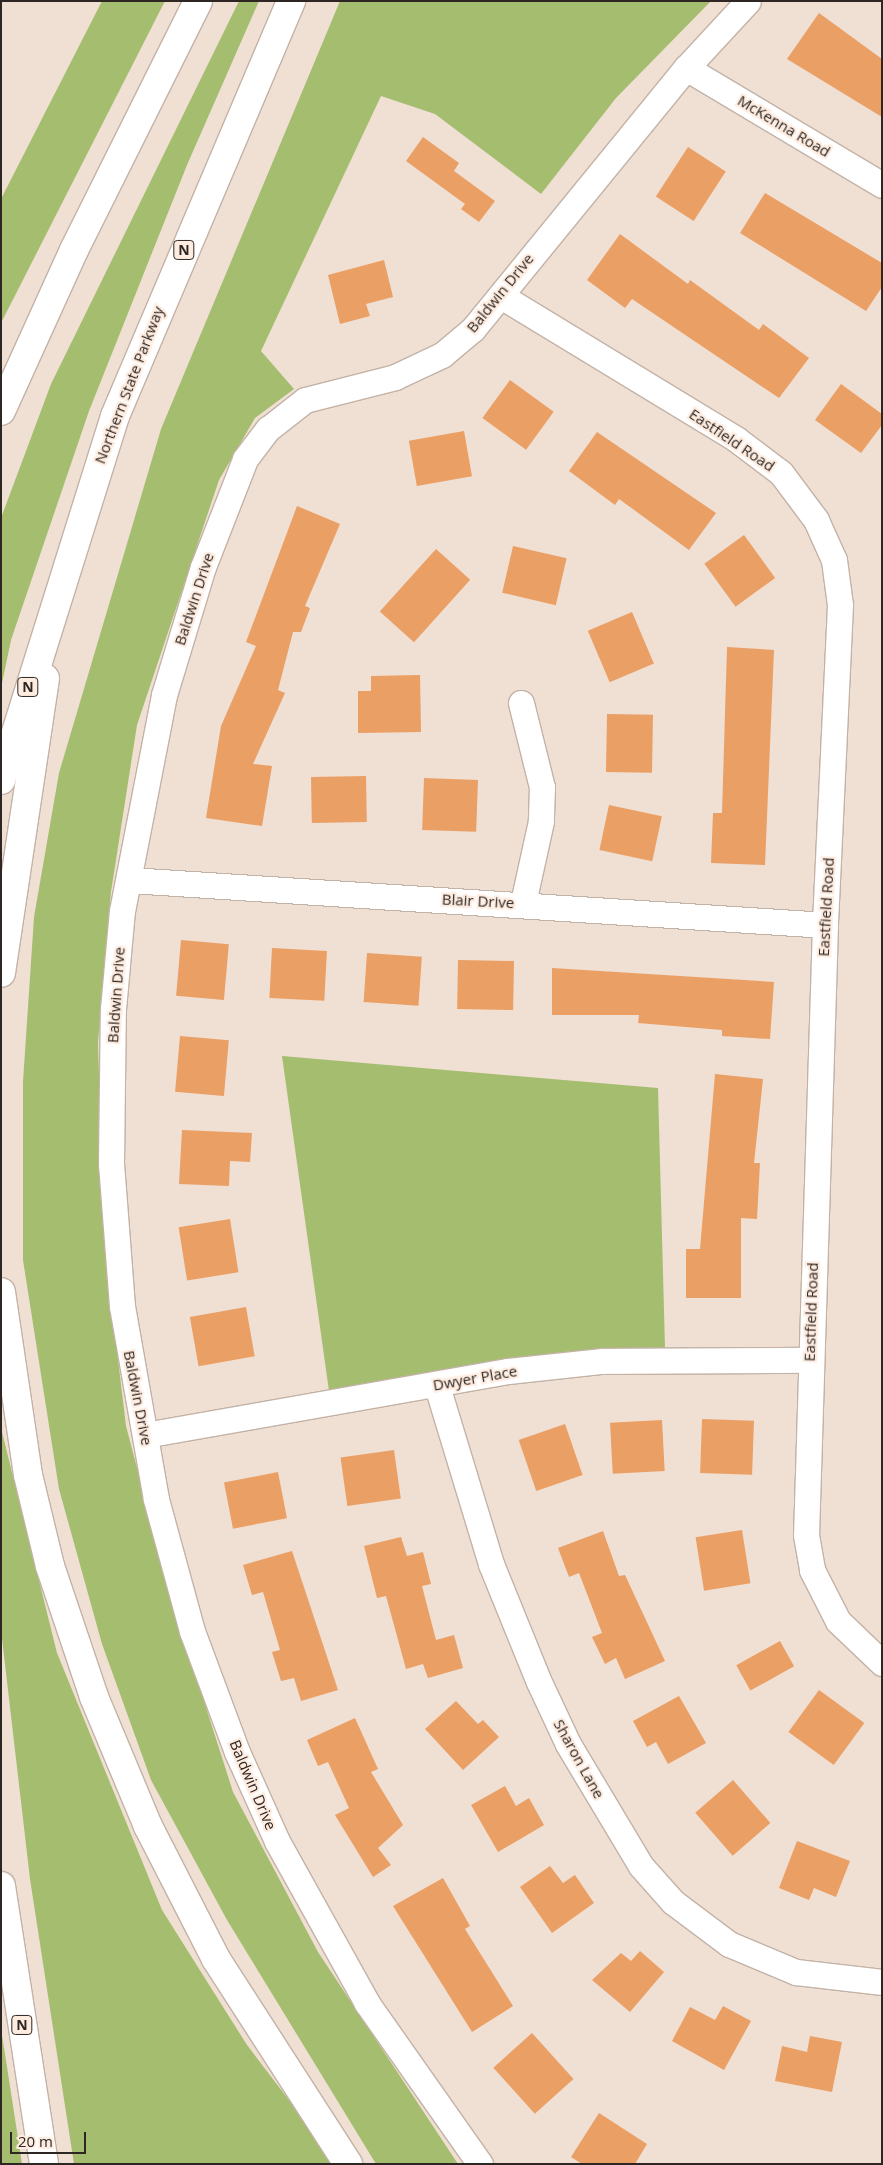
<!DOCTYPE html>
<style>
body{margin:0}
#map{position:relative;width:883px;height:2165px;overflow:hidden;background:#f0dfd3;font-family:"Open Sans",sans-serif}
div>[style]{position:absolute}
.green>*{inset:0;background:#a5bd6e}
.building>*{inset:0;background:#ea9f65;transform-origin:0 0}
.roads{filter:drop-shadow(1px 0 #c3b2a6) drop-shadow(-1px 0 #c3b2a6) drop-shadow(0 1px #c3b2a6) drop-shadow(0 -1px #c3b2a6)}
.minor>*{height:25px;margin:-12.5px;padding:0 12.5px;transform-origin:12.5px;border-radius:12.5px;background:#fff}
.highway>*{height:28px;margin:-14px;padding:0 14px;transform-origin:14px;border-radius:14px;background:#fff}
span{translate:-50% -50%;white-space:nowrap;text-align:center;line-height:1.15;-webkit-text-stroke:4.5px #feece0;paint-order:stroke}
.shield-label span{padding:1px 4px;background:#feece0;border:1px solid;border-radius:4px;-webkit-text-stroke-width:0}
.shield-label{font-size:14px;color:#2d2622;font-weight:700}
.street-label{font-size:15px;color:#2d2622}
.frame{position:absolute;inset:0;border:2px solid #2d2622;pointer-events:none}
.scale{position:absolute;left:10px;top:2132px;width:76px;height:22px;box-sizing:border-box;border:2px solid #2d2622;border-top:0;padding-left:6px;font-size:15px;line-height:18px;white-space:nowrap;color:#2d2622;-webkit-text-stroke:4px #feece0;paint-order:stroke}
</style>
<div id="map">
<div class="green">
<i style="clip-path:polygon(102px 1px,165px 1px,1px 323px,1px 199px)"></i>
<i style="clip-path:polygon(239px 1px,259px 1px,187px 165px,89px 411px,11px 640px,1px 688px,1px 518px,51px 384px)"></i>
<i style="clip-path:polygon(340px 1px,711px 1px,616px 98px,541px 194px,435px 114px,381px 96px,261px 351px,294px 389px,255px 418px,219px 480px,137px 725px,111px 892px,98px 1042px,104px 1242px,126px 1426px,172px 1601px,233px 1792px,318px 1952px,458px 2164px,376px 2164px,227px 1920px,151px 1780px,102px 1644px,59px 1489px,23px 1260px,23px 1082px,34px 917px,59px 773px,161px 429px)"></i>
<i style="clip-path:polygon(282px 1056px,658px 1088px,665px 1348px,601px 1350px,329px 1391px)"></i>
<i style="clip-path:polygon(1px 1428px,57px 1653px,162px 1910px,247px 2045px,317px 2137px,332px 2164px,74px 2164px,30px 1879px,1px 1630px)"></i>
<i style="clip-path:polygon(1px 2029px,5px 2054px,22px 2164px,1px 2164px)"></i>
</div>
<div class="building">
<i style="clip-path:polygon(819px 13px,882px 59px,882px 117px,787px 59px)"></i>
<i style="clip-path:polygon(423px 137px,459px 163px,454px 171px,495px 201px,479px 222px,461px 209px,465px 204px,406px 161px)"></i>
<i style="left:688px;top:147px;width:45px;height:59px;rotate:33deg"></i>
<i style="clip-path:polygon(765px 193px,882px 263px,882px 287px,866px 311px,740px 233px)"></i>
<i style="clip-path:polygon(620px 234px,688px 284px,690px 280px,759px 330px,763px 324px,809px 358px,779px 398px,632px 299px,625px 308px,587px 280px)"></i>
<i style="clip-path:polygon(384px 260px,393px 297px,366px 304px,370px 316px,340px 324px,328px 275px)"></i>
<i style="left:510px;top:380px;width:54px;height:47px;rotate:36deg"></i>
<i style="clip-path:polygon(841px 384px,882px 414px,882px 425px,861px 453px,815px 420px)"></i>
<i style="left:464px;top:431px;width:46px;height:56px;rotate:80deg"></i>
<i style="clip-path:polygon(597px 432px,716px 513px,689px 550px,619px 499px,615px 505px,569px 471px)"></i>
<i style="clip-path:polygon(297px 506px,340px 524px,305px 606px,310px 608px,301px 632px,293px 632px,278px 690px,285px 693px,253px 764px,272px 766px,262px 826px,206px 818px,221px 726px,256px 646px,246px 642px)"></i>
<i style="left:744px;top:535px;width:53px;height:49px;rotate:54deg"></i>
<i style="left:513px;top:546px;width:55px;height:48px;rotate:13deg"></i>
<i style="left:436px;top:549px;width:46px;height:84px;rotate:42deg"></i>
<i style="left:632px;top:612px;width:56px;height:48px;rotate:67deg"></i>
<i style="clip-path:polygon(727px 647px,774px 650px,765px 865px,711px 863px,713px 813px,722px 813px)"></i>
<i style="clip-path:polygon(420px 675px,421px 732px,358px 733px,358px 691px,371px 691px,371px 676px)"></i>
<i style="left:607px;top:714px;width:46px;height:58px;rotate:1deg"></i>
<i style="left:366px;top:776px;width:46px;height:55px;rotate:89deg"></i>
<i style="left:424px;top:778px;width:54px;height:52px;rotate:2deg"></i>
<i style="left:609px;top:805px;width:54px;height:46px;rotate:12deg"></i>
<i style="left:181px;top:940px;width:48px;height:56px;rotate:5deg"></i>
<i style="left:272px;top:948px;width:55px;height:50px;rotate:3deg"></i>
<i style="left:367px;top:953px;width:55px;height:49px;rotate:4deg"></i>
<i style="left:458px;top:960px;width:56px;height:49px;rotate:1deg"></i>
<i style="clip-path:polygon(552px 968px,774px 982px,770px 1039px,722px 1036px,722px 1030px,638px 1023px,639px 1015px,552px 1015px)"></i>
<i style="left:180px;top:1036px;width:49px;height:56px;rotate:5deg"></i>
<i style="clip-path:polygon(715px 1074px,763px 1079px,754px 1163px,760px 1163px,757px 1219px,741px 1218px,741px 1298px,686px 1298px,686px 1249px,700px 1249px)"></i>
<i style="clip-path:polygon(182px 1130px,252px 1133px,250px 1162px,230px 1161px,229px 1186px,179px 1184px)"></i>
<i style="left:230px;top:1219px;width:54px;height:52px;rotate:81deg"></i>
<i style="left:246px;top:1307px;width:50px;height:57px;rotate:80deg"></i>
<i style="left:702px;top:1419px;width:52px;height:54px;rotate:2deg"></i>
<i style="left:662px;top:1420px;width:51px;height:52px;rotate:87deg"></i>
<i style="left:565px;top:1424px;width:54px;height:49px;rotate:71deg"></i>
<i style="left:394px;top:1450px;width:49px;height:54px;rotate:82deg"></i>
<i style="left:278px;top:1472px;width:47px;height:55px;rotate:79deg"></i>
<i style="left:742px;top:1530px;width:54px;height:47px;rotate:81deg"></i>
<i style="clip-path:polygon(603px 1531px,619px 1576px,625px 1575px,665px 1661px,625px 1679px,616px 1658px,605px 1664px,592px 1637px,602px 1633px,579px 1573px,569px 1577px,558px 1548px)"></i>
<i style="clip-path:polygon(401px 1537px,407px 1556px,423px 1552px,431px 1584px,422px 1586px,436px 1640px,454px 1635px,463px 1668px,428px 1678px,423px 1664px,406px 1669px,386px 1596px,377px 1598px,364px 1546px)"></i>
<i style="clip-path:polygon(292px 1551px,338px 1690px,301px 1701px,294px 1678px,281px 1681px,272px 1652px,280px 1650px,263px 1592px,252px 1595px,243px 1565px)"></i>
<i style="left:780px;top:1641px;width:29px;height:50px;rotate:61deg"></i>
<i style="left:819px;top:1690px;width:56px;height:52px;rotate:36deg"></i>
<i style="clip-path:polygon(679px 1696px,706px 1743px,668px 1764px,656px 1742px,647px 1747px,633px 1721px)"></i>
<i style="clip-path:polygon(456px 1701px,478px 1724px,483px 1720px,499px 1737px,463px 1770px,425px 1729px)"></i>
<i style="clip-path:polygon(355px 1718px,378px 1769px,371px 1772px,403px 1825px,378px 1848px,391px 1865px,373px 1877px,335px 1815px,349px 1808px,328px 1762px,318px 1766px,307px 1740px)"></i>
<i style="left:733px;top:1780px;width:57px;height:50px;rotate:49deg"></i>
<i style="clip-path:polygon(505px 1786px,516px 1806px,529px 1798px,544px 1825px,498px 1852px,471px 1805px)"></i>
<i style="clip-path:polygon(797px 1841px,850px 1861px,836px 1897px,814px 1888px,809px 1900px,779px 1888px)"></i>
<i style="clip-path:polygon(550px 1866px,563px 1883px,575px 1875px,594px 1903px,552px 1933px,520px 1887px)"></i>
<i style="clip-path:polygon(443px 1878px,470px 1926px,465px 1929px,513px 2006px,472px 2032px,393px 1906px)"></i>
<i style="clip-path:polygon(640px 1951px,664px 1972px,630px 2012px,592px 1980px,621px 1953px,631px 1961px)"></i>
<i style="clip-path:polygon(723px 2006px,751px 2021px,724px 2070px,672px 2041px,690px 2007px,715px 2020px)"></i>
<i style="left:532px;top:2033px;width:62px;height:52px;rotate:48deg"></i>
<i style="clip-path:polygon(810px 2036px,842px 2042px,832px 2092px,775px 2081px,782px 2046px,807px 2052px)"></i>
<i style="clip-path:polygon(599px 2113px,647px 2144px,635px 2164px,582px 2164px,571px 2157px)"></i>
</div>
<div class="roads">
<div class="minor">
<i style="left:686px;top:68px;width:228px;rotate:30.8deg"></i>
<i style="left:501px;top:296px;width:275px;rotate:31.3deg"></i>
<i style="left:736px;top:439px;width:56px;rotate:37.1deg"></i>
<i style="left:781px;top:473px;width:59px;rotate:53.3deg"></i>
<i style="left:816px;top:520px;width:44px;rotate:65.8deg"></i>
<i style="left:834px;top:560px;width:45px;rotate:82.4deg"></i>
<i style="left:840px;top:605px;width:320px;rotate:92.7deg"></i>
<i style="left:825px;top:925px;width:610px;rotate:91.78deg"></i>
<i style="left:806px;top:1535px;width:36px;rotate:80deg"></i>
<i style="left:812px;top:1570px;width:57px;rotate:63deg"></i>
<i style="left:838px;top:1621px;width:61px;rotate:43.7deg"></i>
<i style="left:521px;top:703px;width:87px;rotate:76deg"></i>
<i style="left:542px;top:787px;width:34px;rotate:92deg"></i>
<i style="left:541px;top:821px;width:84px;rotate:102.4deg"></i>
<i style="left:130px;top:880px;width:696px;rotate:3.7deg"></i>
<i style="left:437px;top:1386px;width:186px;rotate:73.1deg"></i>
<i style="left:491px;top:1564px;width:127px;rotate:67.9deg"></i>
<i style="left:539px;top:1682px;width:68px;rotate:64.9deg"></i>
<i style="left:568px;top:1744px;width:142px;rotate:59.1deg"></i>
<i style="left:641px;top:1866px;width:48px;rotate:48.4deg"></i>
<i style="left:673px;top:1902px;width:70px;rotate:36.9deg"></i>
<i style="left:729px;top:1944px;width:73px;rotate:22.7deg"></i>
<i style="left:796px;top:1972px;width:87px;rotate:6.6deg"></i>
<i style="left:145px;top:1435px;width:369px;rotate:-10deg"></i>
<i style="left:508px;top:1371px;width:95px;rotate:-6.1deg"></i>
<i style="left:602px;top:1361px;width:207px;rotate:-0.3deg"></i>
<i style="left:480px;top:2164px;width:197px;rotate:-125.1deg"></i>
<i style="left:367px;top:2003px;width:185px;rotate:-119.1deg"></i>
<i style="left:277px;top:1841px;width:98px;rotate:-114.2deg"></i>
<i style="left:237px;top:1752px;width:129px;rotate:-110.4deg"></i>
<i style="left:192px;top:1631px;width:137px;rotate:-105.3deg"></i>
<i style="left:156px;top:1499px;width:196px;rotate:-100deg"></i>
<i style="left:122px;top:1306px;width:142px;rotate:-94.4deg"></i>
<i style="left:111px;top:1164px;width:155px;rotate:-89.3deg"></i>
<i style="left:113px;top:1009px;width:98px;rotate:-84.8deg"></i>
<i style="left:122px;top:911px;width:220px;rotate:-79deg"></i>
<i style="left:164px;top:695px;width:134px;rotate:-73.1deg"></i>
<i style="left:203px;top:567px;width:116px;rotate:-68.7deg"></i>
<i style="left:245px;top:459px;width:38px;rotate:-53deg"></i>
<i style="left:268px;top:429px;width:47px;rotate:-38.1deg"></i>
<i style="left:305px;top:400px;width:93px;rotate:-14.3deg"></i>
<i style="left:395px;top:377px;width:52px;rotate:-25.1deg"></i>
<i style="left:442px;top:355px;width:40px;rotate:-40deg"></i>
<i style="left:473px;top:329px;width:337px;rotate:-50.8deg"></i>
<i style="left:686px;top:68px;width:91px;rotate:-47.2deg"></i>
</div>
<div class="highway">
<i style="left:1px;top:411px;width:177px;rotate:-65.6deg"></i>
<i style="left:74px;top:250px;width:278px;rotate:-63.5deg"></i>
<i style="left:1px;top:780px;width:381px;rotate:-72.6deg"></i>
<i style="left:115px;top:416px;width:451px;rotate:-67deg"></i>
<i style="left:1px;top:973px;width:298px;rotate:-81.5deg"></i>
<i style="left:1px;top:1292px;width:185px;rotate:81.6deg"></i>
<i style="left:28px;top:1475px;width:94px;rotate:76.4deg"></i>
<i style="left:50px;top:1566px;width:138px;rotate:71.4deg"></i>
<i style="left:94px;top:1697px;width:140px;rotate:67.3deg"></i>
<i style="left:148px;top:1826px;width:149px;rotate:62.9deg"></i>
<i style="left:216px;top:1959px;width:244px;rotate:57.2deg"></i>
<i style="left:1px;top:1886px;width:281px;rotate:81.2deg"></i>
</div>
</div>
<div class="shield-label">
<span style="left:184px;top:250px">N</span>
<span style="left:28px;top:687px">N</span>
<span style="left:22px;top:2025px">N</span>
</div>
<div class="street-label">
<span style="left:784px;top:126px;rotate:31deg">McKenna Road</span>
<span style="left:500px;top:293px;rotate:-51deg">Baldwin Drive</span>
<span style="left:129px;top:385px;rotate:-69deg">Northern State Parkway</span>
<span style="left:732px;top:440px;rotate:34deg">Eastfield Road</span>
<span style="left:194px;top:599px;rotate:-72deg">Baldwin Drive</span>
<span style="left:478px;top:901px;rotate:3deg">Blair Drive</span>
<span style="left:826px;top:907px;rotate:-87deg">Eastfield Road</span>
<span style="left:116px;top:995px;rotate:-86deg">Baldwin Drive</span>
<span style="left:811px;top:1312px;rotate:-88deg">Eastfield Road</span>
<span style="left:475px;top:1378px;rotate:-10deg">Dwyer Place</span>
<span style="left:138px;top:1398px;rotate:79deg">Baldwin Drive</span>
<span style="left:579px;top:1759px;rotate:61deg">Sharon Lane</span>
<span style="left:253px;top:1785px;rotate:67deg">Baldwin Drive</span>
</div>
<div class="frame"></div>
<div class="scale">20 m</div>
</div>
